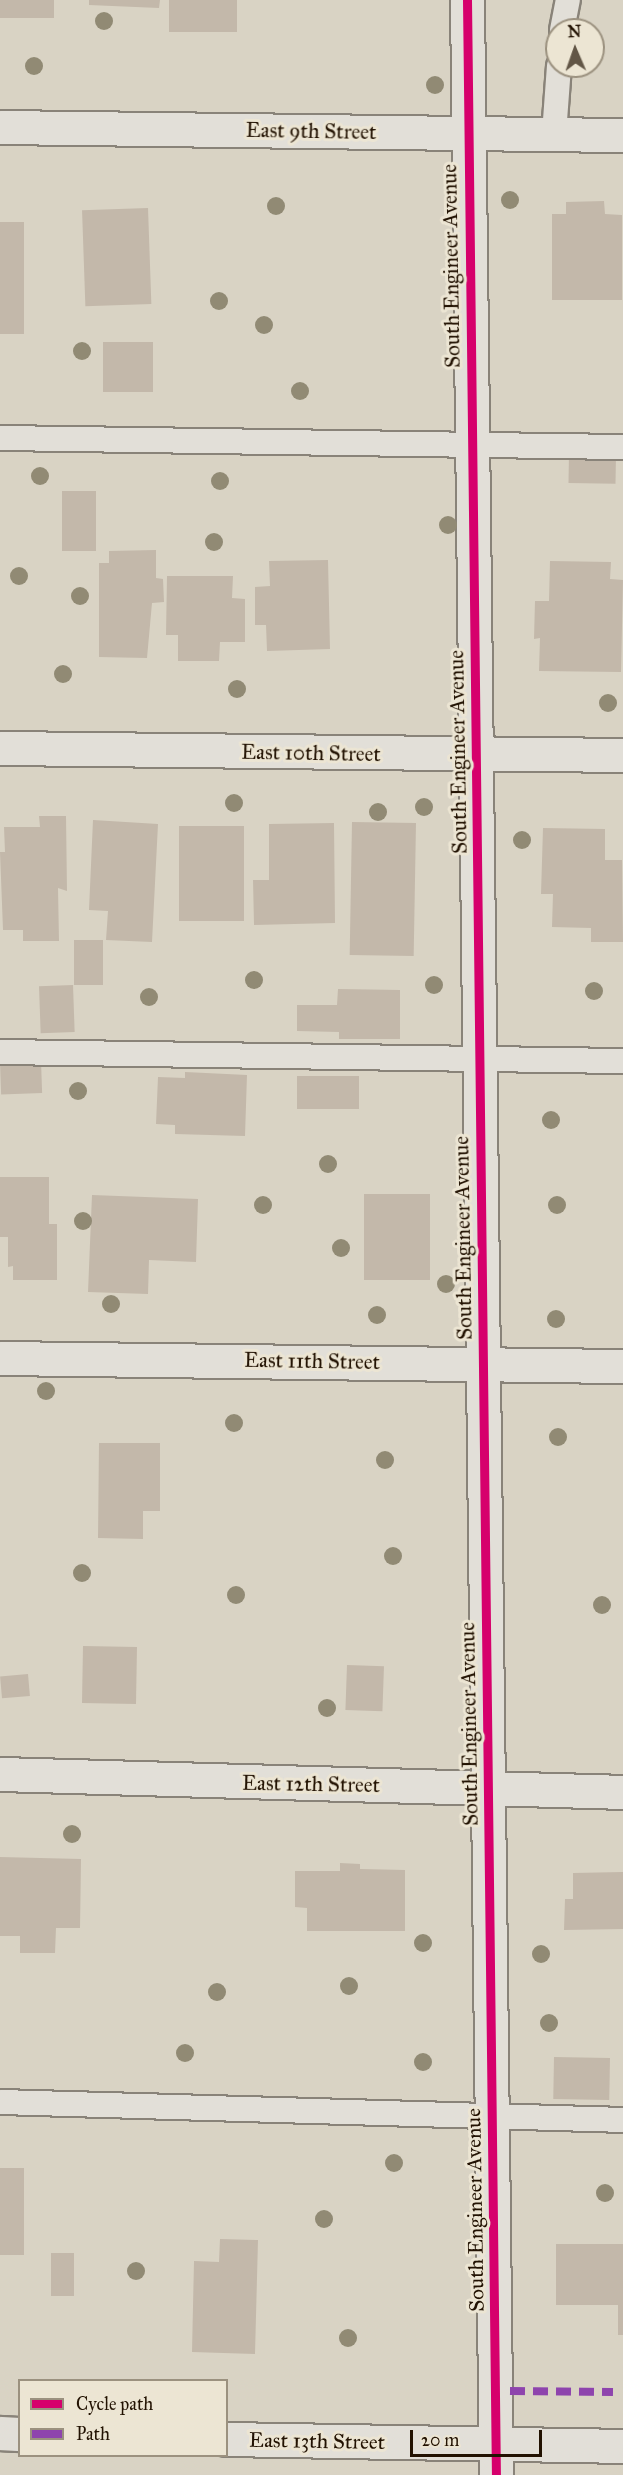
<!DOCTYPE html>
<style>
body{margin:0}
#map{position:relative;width:623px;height:2475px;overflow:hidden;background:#d9d3c4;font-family:"IM FELL Great Primer",serif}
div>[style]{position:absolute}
.building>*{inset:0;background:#c3b8aa;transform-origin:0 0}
.roads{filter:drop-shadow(2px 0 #898379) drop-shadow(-2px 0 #898379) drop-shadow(0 2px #898379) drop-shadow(0 -2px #898379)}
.lane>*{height:24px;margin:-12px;padding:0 12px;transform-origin:12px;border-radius:12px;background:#e2dfd8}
.street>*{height:33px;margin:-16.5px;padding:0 16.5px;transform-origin:16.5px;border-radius:16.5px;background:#e2dfd8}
.secondary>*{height:33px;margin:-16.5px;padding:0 16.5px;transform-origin:16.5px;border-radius:16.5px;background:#e2dfd8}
.quiet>*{height:8px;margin-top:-4px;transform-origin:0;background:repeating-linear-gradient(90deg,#8e44ad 0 15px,transparent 0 23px)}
.cycleway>*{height:9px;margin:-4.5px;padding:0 4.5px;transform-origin:4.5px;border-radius:4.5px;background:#d6006c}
.trees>*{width:18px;height:18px;margin:-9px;border-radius:50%;background:#918a74}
span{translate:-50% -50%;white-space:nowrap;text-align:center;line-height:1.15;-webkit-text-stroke:6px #ece5d3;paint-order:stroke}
.street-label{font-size:21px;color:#221202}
.legend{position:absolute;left:18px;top:2379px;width:210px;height:78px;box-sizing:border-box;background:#ece5d3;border:2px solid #9b917f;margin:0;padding:8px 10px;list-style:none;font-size:18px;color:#221202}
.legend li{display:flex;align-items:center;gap:12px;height:30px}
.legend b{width:30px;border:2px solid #9b917f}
.north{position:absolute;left:545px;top:18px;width:60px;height:60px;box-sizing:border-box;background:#ece5d3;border:2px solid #9b917f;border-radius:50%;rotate:358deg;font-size:16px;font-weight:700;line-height:24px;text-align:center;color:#221202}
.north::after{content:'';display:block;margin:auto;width:21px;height:27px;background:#625646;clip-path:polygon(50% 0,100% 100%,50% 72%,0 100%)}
.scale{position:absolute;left:410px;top:2430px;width:132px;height:27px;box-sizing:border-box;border:3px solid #221202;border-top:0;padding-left:8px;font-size:18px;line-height:21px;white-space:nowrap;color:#221202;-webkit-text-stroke:4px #ece5d3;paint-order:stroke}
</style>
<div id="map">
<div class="building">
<i style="left:0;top:0;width:54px;height:18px"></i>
<i style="clip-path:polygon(89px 0,160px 0,159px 8px,89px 5px)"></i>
<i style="left:169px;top:0;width:68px;height:32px"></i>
<i style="clip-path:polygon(604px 201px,605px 214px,622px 215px,622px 300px,552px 300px,552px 214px,566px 214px,566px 202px)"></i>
<i style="left:148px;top:208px;width:96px;height:66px;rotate:88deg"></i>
<i style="left:0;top:222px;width:24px;height:112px"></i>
<i style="left:103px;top:342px;width:50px;height:50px"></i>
<i style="left:569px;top:454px;width:47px;height:29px;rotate:1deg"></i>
<i style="left:62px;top:491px;width:34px;height:60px"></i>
<i style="clip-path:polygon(156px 550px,156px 578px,163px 579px,164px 602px,152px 603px,147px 658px,99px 657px,99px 563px,109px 563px,109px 551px)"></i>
<i style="clip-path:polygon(328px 560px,330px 649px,267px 651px,266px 625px,255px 625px,255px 587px,270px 586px,269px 561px)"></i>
<i style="clip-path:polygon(550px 561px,611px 562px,610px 579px,623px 580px,621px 672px,539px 671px,540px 638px,534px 639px,535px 601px,549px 601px)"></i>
<i style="clip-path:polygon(167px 576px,233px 576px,232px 598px,245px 599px,245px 642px,220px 642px,219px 661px,178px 661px,178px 635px,166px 635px)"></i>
<i style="clip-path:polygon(39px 816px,66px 816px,67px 891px,58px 888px,59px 941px,23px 941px,23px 930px,3px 930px,0 852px,5px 852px,4px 827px,40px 827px)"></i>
<i style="clip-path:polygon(93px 820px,158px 824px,152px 942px,106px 940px,108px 911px,89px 910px)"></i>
<i style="left:352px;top:822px;width:64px;height:133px;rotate:1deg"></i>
<i style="clip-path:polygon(334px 823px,335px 923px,254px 925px,253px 880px,269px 880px,269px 824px)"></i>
<i style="left:179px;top:826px;width:65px;height:95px"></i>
<i style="clip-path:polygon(543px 828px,605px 829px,605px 860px,622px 860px,623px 942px,591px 942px,591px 928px,552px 927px,553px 894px,541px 894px)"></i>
<i style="left:74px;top:940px;width:29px;height:45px"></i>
<i style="left:73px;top:985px;width:47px;height:34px;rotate:88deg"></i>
<i style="clip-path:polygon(338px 989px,400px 990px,400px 1039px,339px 1039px,339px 1032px,297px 1031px,297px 1005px,337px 1005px)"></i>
<i style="left:41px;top:1061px;width:32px;height:41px;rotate:88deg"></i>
<i style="clip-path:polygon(185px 1072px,247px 1075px,245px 1136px,175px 1134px,175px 1125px,156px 1124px,158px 1077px,185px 1078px)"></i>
<i style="left:297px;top:1076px;width:62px;height:33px"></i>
<i style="clip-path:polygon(0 1177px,49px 1177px,49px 1224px,57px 1224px,57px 1280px,13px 1280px,13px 1266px,8px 1267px,8px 1237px,0 1237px)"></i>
<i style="left:364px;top:1194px;width:66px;height:86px"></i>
<i style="clip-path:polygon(92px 1195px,198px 1199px,196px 1262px,149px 1260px,148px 1294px,88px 1292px)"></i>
<i style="clip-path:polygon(99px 1443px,160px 1443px,160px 1511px,143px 1511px,143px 1539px,98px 1538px)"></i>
<i style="left:83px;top:1646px;width:54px;height:57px;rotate:1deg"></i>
<i style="left:347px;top:1665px;width:37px;height:45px;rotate:2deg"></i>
<i style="left:28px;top:1674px;width:22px;height:28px;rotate:85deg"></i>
<i style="clip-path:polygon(0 1857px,81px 1859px,80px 1928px,56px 1928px,55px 1953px,20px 1953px,20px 1936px,0 1936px)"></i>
<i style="clip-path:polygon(340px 1863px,360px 1864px,360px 1869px,405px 1870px,405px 1931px,307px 1931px,307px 1908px,295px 1907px,295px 1871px,340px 1871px)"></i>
<i style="clip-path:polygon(623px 1872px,623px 1929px,564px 1930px,565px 1899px,573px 1899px,573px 1873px)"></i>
<i style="left:554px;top:2057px;width:56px;height:42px;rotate:1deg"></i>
<i style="left:0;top:2168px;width:24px;height:87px"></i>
<i style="clip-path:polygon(220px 2239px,258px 2240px,255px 2354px,192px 2352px,194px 2261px,219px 2262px)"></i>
<i style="clip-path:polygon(556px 2244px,623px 2244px,623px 2335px,618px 2335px,618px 2305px,556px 2305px)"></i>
<i style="left:51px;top:2253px;width:23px;height:43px"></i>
</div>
<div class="roads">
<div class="lane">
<i style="left:562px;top:30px;width:31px;rotate:-79deg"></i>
<i style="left:554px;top:134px;width:68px;rotate:-85.8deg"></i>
<i style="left:0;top:438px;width:623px;rotate:0.83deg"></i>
<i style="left:0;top:1052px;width:623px;rotate:0.83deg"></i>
<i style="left:0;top:2102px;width:623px;rotate:1.65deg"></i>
</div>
<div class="street">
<i style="left:0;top:127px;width:623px;rotate:0.74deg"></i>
<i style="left:0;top:748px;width:623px;rotate:0.64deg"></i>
<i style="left:0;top:1358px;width:623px;rotate:0.74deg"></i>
<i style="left:0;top:2433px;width:20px;rotate:3deg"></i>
<i style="left:226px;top:2439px;width:397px;rotate:1deg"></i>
</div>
<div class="secondary">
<i style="left:467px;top:0;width:2475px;rotate:89.33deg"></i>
<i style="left:0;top:1774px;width:623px;rotate:1.65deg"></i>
</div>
</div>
<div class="quiet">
<i style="left:510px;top:2391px;width:103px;rotate:0.6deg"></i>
</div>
<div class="cycleway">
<i style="left:467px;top:0;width:2475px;rotate:89.33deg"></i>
</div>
<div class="trees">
<i style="left:104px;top:21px"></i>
<i style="left:34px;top:66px"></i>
<i style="left:435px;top:85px"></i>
<i style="left:510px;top:200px"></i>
<i style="left:276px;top:206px"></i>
<i style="left:219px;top:301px"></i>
<i style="left:264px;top:325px"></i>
<i style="left:82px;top:351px"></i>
<i style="left:300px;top:391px"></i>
<i style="left:40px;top:476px"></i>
<i style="left:220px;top:481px"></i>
<i style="left:448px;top:525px"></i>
<i style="left:214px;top:542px"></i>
<i style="left:19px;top:576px"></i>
<i style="left:80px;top:596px"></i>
<i style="left:63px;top:674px"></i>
<i style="left:237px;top:689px"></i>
<i style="left:608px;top:703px"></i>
<i style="left:234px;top:803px"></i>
<i style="left:424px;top:807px"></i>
<i style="left:378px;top:812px"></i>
<i style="left:522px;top:840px"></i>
<i style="left:254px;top:980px"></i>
<i style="left:434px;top:985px"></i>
<i style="left:594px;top:991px"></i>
<i style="left:149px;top:997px"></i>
<i style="left:78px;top:1091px"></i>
<i style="left:551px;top:1120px"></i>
<i style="left:328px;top:1164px"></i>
<i style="left:263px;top:1205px"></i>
<i style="left:557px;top:1205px"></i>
<i style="left:83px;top:1221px"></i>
<i style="left:341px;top:1248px"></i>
<i style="left:446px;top:1284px"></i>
<i style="left:111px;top:1304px"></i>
<i style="left:377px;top:1315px"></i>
<i style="left:556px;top:1319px"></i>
<i style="left:46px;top:1391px"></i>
<i style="left:234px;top:1423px"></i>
<i style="left:558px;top:1437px"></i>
<i style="left:385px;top:1460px"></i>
<i style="left:393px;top:1556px"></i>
<i style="left:82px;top:1573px"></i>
<i style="left:236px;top:1595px"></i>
<i style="left:602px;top:1605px"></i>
<i style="left:327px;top:1708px"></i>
<i style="left:72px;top:1834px"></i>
<i style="left:423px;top:1943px"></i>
<i style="left:541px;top:1954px"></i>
<i style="left:349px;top:1986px"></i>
<i style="left:217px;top:1992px"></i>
<i style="left:549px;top:2023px"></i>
<i style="left:185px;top:2053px"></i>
<i style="left:423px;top:2062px"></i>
<i style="left:394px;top:2163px"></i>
<i style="left:605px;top:2193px"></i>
<i style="left:324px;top:2219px"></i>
<i style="left:136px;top:2271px"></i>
<i style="left:348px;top:2338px"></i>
</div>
<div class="street-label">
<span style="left:311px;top:131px;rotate:1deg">East 9th Street</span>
<span style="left:451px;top:266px;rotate:-91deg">South Engineer Avenue</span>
<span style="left:458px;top:752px;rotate:-91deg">South Engineer Avenue</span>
<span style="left:311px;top:753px;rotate:1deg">East 10th Street</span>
<span style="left:463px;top:1238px;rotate:-91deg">South Engineer Avenue</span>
<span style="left:312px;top:1361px;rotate:1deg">East 11th Street</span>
<span style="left:469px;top:1724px;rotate:-91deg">South Engineer Avenue</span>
<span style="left:311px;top:1784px;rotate:1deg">East 12th Street</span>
<span style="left:475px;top:2210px;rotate:-91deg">South Engineer Avenue</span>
<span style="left:317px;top:2441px;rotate:1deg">East 13th Street</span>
</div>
<ul class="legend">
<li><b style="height:8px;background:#d6006c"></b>Cycle path</li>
<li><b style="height:8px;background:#8e44ad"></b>Path</li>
</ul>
<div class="north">N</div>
<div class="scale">20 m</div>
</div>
